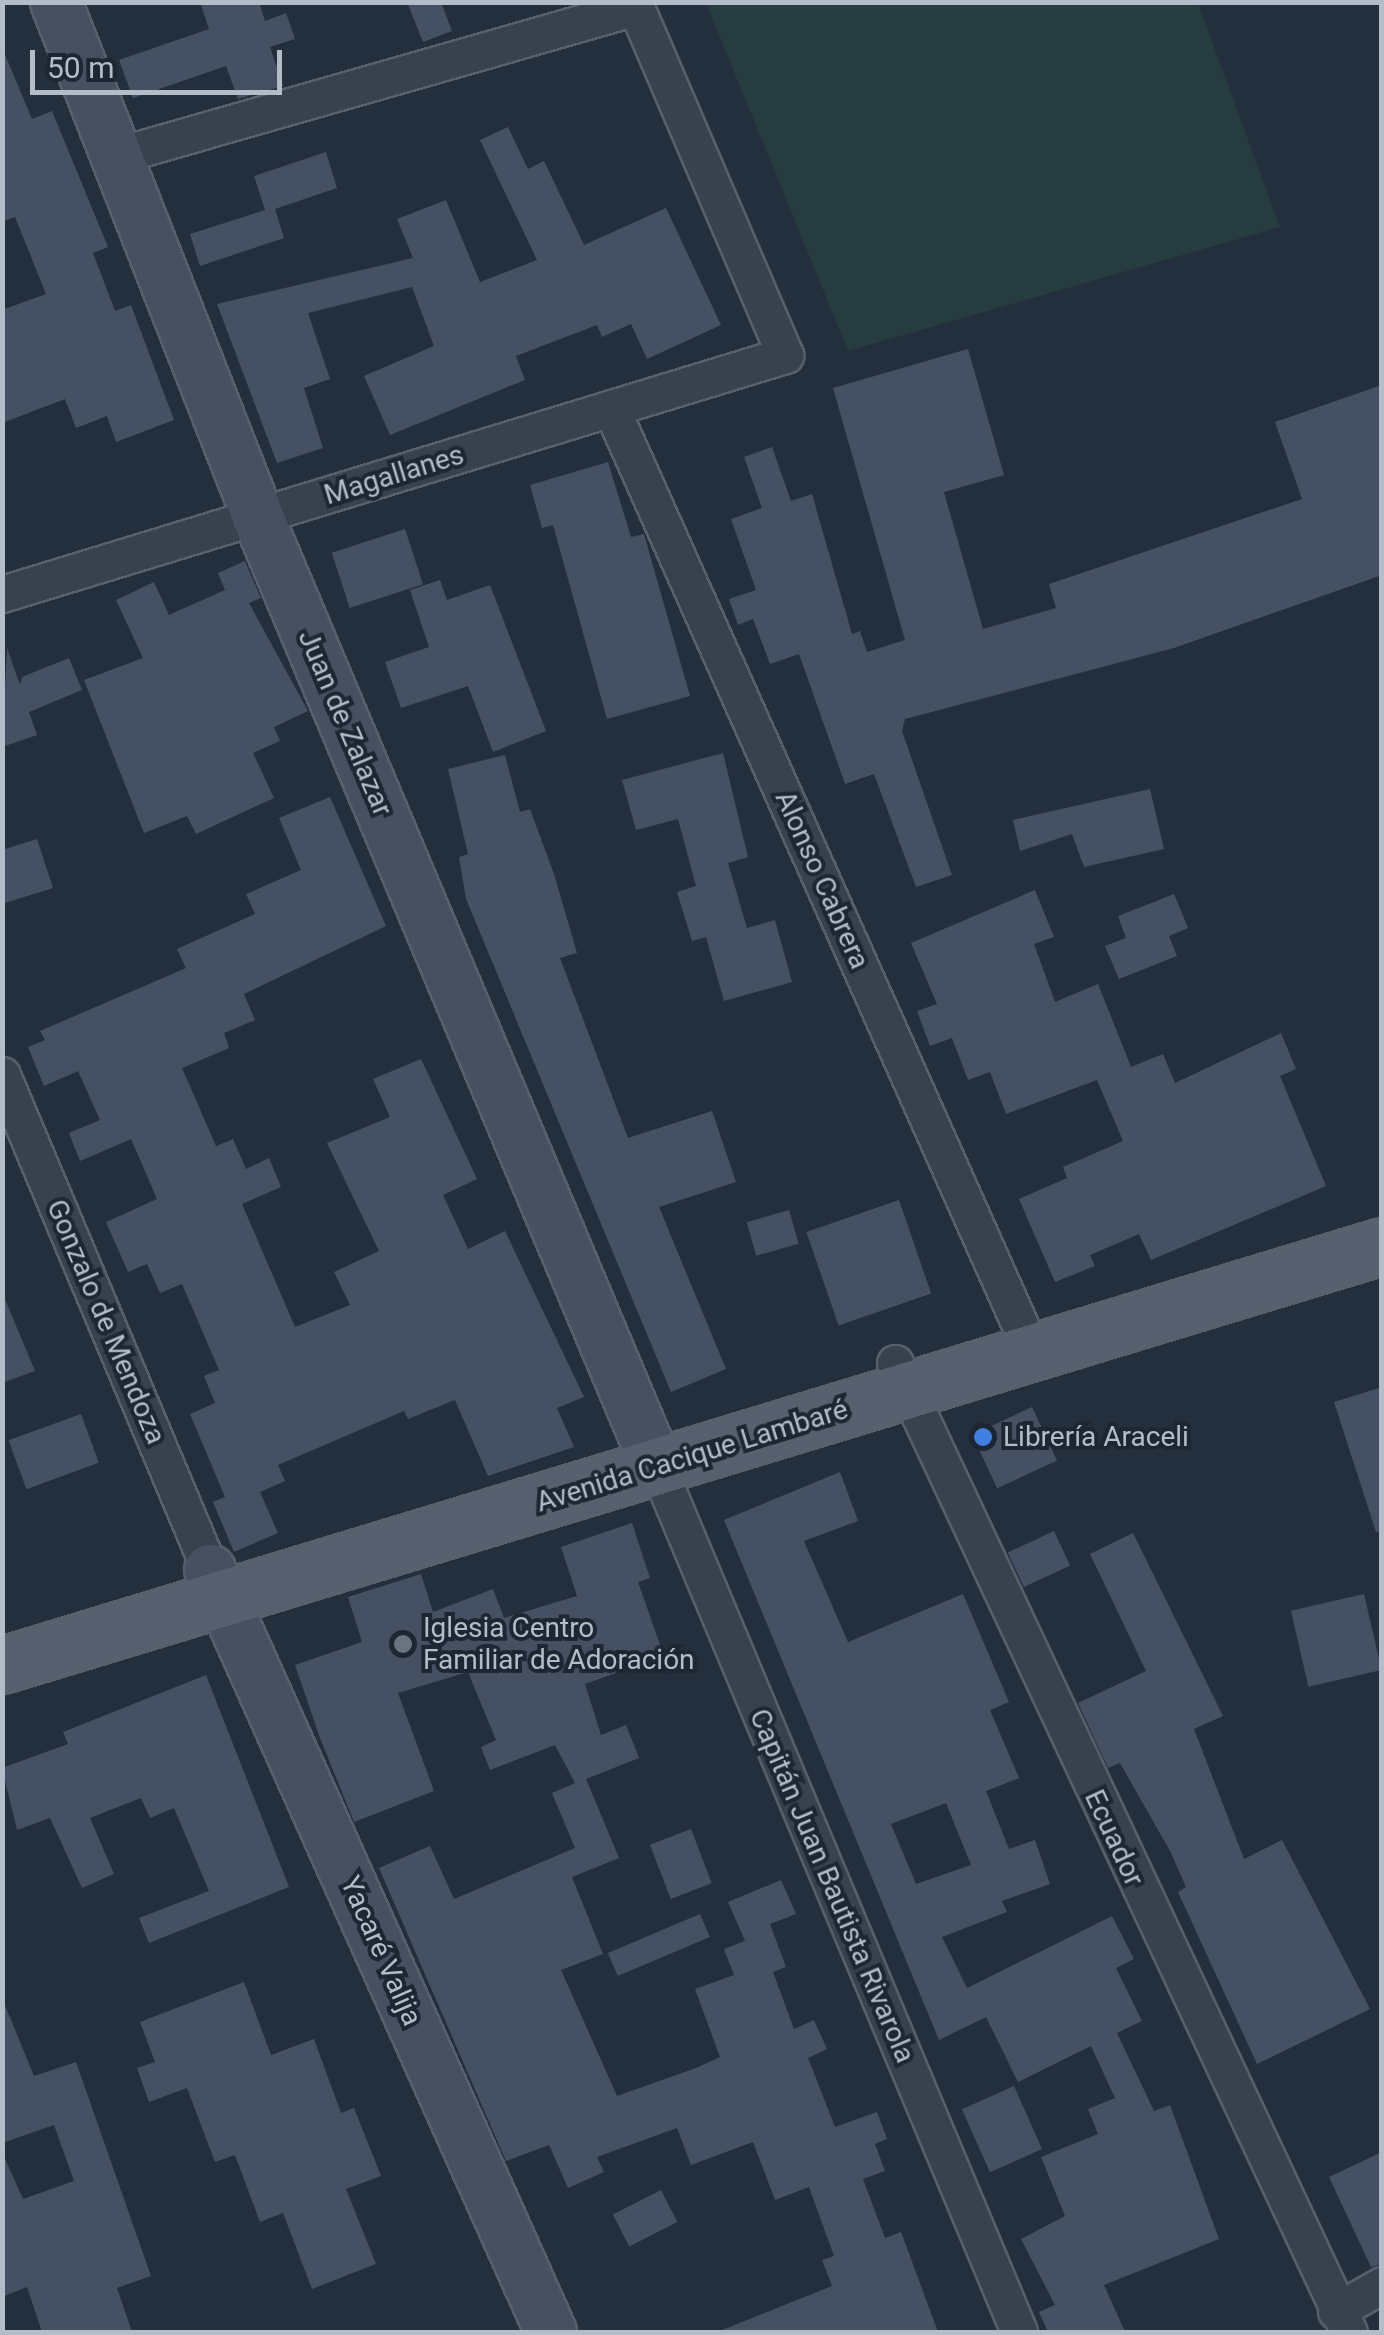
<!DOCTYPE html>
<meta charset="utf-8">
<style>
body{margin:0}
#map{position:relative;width:1384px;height:2335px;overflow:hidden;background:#242f3e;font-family:Roboto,sans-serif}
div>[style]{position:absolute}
.green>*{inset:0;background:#263c3f}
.building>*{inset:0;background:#455162;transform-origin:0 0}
.roads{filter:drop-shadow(2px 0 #565f6c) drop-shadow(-2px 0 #565f6c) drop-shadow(0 2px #565f6c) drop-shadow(0 -2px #565f6c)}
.street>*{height:35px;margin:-17.5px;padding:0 17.5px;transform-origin:17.5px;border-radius:17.5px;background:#38414e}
.secondary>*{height:50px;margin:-25px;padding:0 25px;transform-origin:25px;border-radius:25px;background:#465061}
.primary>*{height:55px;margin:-27.5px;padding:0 27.5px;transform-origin:27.5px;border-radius:27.5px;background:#56606e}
.dots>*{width:28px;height:28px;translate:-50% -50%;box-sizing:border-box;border:5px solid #1d2633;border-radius:50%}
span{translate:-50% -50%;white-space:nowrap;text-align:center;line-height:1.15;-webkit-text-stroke:8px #1d2633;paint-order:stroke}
.street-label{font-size:28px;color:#b4bcc9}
.poi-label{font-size:28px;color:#b4bcc9}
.left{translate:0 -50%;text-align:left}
.frame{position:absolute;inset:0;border:5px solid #b4bcc9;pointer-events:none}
.scale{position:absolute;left:30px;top:50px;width:252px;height:45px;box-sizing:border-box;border:5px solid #b4bcc9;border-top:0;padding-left:12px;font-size:30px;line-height:35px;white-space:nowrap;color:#b4bcc9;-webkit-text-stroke:8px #1d2633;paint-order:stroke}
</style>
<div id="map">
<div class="green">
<i style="clip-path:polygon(706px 3px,1198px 3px,1280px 227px,848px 351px)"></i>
</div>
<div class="building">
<i style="clip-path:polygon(200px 2px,259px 2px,265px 21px,286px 13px,295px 39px,270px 47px,283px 86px,238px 99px,226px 66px,133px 98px,119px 60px,209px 29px)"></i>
<i style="clip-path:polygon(407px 2px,441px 2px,452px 31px,423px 42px)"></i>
<i style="clip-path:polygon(3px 50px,32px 119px,52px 111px,108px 247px,93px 253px,115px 311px,131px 305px,174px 420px,116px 442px,107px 416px,76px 428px,65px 399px,2px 423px,2px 310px,46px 294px,15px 217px,2px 222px)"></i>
<i style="clip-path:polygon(508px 127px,528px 169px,544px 161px,584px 245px,666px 208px,721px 325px,647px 359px,631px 324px,602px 337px,597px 325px,516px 356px,525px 380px,390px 435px,364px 376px,434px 346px,412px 287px,308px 313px,330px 379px,304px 388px,323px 448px,277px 463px,217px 304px,413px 258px,397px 219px,446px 200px,480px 282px,537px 260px,480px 140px)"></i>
<i style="clip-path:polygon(326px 152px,337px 188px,275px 209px,284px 238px,200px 266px,190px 234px,265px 210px,254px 176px)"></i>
<i style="clip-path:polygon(968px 349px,1004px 475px,944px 492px,983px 629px,1056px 608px,1049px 584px,1302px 499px,1275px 422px,1382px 385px,1382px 575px,1174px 648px,905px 719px,902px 731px,952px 875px,916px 887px,874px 774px,845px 784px,799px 654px,770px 664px,753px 619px,738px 625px,729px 599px,756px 590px,731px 519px,762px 508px,744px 457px,772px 447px,791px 501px,812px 494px,852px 634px,860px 631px,867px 652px,905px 640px,833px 388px)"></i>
<i style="clip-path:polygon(608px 462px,631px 537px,644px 534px,690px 696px,607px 719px,553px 525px,542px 528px,530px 485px)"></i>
<i style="left:405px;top:529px;width:58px;height:77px;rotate:72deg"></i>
<i style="clip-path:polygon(245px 561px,261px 598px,249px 603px,308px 711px,274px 727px,280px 741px,253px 753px,274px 798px,196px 834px,187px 816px,144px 833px,84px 680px,143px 658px,116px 600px,154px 582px,169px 615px,225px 590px,218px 573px)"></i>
<i style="clip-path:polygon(440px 580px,447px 600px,490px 585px,546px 731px,493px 752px,468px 686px,401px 708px,385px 662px,429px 647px,410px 590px)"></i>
<i style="clip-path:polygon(7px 648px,20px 685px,22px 677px,69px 658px,82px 690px,29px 712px,37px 735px,2px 747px)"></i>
<i style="clip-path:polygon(723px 753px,748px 857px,728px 863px,747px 928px,775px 920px,792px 982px,724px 1001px,706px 937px,692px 941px,677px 892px,696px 886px,678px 819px,636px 830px,622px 780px)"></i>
<i style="clip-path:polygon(505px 755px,520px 812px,530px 809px,554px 874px,577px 953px,560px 958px,628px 1138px,712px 1111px,736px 1182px,659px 1207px,726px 1369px,671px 1392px,466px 899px,459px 857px,468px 854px,448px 769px)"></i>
<i style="clip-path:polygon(1150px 789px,1164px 849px,1084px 867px,1072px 834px,1020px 851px,1013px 820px)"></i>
<i style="clip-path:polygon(330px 797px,386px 926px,244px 994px,255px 1020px,224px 1033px,229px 1048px,182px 1068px,216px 1146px,233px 1139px,246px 1169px,269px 1158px,281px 1187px,242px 1204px,295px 1327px,350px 1305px,334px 1272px,379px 1251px,327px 1143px,390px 1117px,373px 1079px,421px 1059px,477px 1179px,443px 1195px,468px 1249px,505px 1231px,584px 1397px,557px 1408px,574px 1447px,488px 1476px,455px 1400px,408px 1419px,404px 1411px,278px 1465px,285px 1481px,260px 1492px,278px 1533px,234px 1552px,213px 1502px,225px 1497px,190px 1414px,215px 1403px,204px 1376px,219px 1370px,182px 1284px,160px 1293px,147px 1264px,128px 1272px,106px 1222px,157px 1199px,131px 1139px,80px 1161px,69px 1133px,100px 1120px,78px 1071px,44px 1086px,28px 1047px,45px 1040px,40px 1031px,186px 968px,177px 949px,255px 914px,246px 894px,301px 870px,279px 818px)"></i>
<i style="clip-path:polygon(37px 839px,53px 888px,2px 904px,2px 850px)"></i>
<i style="clip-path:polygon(1035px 890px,1054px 937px,1034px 944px,1055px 1002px,1098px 984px,1131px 1067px,1163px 1054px,1175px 1083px,1281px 1033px,1296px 1069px,1280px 1076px,1326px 1186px,1151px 1260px,1139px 1234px,1090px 1255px,1095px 1266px,1055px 1282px,1019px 1199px,1067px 1178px,1063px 1167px,1123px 1141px,1097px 1080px,1006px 1114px,990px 1072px,968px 1080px,952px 1038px,930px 1046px,917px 1011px,937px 1004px,911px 943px)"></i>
<i style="clip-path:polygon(1174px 894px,1188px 928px,1169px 936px,1177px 956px,1119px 979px,1105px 946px,1126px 938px,1118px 916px)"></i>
<i style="left:899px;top:1200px;width:99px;height:98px;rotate:71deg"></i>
<i style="left:789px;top:1210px;width:35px;height:44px;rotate:74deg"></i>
<i style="clip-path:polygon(2px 1292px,35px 1371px,2px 1383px)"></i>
<i style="clip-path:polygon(1382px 1387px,1382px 1531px,1376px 1532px,1334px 1402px)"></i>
<i style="left:1032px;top:1407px;width:59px;height:66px;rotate:65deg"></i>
<i style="left:81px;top:1414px;width:52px;height:77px;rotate:70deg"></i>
<i style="clip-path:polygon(evenodd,840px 1472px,858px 1521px,804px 1541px,848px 1642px,963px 1594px,1009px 1702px,990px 1710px,1019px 1778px,986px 1791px,1009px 1849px,1035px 1840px,1050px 1884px,1002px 1901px,1007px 1912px,942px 1937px,967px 1988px,1112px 1916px,1134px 1959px,1116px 1968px,1142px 2021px,1117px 2033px,1154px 2111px,1170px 2105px,1219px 2239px,1104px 2285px,1125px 2332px,1048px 2332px,1039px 2312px,1055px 2305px,1021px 2239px,1065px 2216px,1041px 2157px,1098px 2134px,1088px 2109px,1115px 2098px,1091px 2046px,1018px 2082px,986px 2017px,939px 2040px,724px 1520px,840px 1472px,946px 1803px,971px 1865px,916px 1884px,891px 1824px,946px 1803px)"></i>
<i style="clip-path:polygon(632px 1523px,650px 1578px,638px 1582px,664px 1656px,585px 1684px,601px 1735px,626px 1725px,639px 1758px,586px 1779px,619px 1858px,572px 1877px,603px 1954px,561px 1970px,617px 2096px,696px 2068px,720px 2057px,695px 1989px,734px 1975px,724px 1949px,745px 1941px,728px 1902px,781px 1880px,796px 1914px,770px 1924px,786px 1967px,773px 1972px,794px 2029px,814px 2020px,827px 2049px,808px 2058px,835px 2127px,877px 2112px,887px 2139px,875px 2144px,885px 2171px,863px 2179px,885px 2238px,901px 2232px,938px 2332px,717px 2332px,832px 2286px,822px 2260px,834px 2256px,809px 2187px,775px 2200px,753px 2142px,691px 2165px,677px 2128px,597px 2157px,604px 2172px,568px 2188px,549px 2145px,506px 2161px,379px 1868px,430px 1846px,454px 1899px,575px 1848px,552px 1793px,575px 1783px,555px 1745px,490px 1770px,481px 1747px,496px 1740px,468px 1672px,398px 1693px,434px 1791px,354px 1822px,320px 1738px,295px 1665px,362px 1642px,348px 1597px,421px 1574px,433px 1612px,493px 1589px,504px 1618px,577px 1596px,561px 1547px)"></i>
<i style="left:1054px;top:1531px;width:38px;height:51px;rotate:65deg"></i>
<i style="clip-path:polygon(1133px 1533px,1223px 1716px,1194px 1729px,1244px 1859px,1282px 1840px,1370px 2009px,1257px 2064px,1178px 1892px,1186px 1887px,1170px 1851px,1120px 1763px,1108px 1768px,1078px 1703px,1146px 1671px,1090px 1554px)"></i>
<i style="left:1364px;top:1594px;width:78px;height:75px;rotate:77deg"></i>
<i style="clip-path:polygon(206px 1675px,289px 1887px,149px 1943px,139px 1918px,209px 1891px,174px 1808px,150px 1818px,141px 1798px,90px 1818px,114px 1874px,82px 1888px,50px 1818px,17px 1830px,2px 1768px,68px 1744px,63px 1732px)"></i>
<i style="left:691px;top:1829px;width:58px;height:44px;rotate:69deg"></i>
<i style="left:700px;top:1914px;width:25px;height:100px;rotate:67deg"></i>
<i style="clip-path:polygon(244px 1982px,271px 2055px,314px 2039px,341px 2113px,354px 2108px,381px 2176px,346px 2189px,376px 2264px,312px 2289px,283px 2213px,260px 2222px,235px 2155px,215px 2162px,187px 2088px,149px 2102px,137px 2068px,155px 2062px,140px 2022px)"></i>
<i style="clip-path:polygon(2px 1998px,34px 2076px,76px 2062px,151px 2276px,117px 2288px,132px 2332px,42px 2332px,27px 2287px,2px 2297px,2px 2152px,23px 2199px,74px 2181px,54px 2125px,2px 2143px)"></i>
<i style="left:1014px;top:2086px;width:69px;height:57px;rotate:66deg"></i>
<i style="clip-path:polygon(1382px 2152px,1382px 2264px,1371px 2267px,1329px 2177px)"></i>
<i style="left:661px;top:2190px;width:36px;height:54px;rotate:63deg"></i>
</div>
<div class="roads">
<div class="street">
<i style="left:119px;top:155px;width:538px;rotate:-15.97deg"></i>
<i style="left:611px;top:408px;width:1034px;rotate:65.96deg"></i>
<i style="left:2px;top:594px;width:819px;rotate:-16.97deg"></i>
<i style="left:785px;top:355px;width:384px;rotate:-113.2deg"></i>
<i style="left:2px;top:1075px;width:537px;rotate:67.21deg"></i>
<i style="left:895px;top:1363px;width:1070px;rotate:64.9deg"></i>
<i style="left:657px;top:1466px;width:939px;rotate:67.31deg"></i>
<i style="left:1336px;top:2311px;width:53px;rotate:-29.5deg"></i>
</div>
<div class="secondary">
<i style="left:56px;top:2px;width:553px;rotate:68.58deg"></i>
<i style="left:258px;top:517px;width:1029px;rotate:67.2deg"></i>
<i style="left:210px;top:1570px;width:835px;rotate:65.89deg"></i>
</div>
<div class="primary">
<i style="left:2px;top:1665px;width:1442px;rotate:-16.89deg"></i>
</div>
</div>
<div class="dots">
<i style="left:983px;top:1437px;background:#3f7fe0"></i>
<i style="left:403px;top:1644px;background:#6b7280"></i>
</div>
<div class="street-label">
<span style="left:394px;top:475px;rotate:-17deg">Magallanes</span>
<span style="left:345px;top:723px;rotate:67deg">Juan de Zalazar</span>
<span style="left:822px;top:880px;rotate:66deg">Alonso Cabrera</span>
<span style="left:106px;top:1322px;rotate:67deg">Gonzalo de Mendoza</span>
<span style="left:692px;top:1456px;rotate:-17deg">Avenida Cacique Lambaré</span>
<span style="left:1114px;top:1838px;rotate:65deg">Ecuador</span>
<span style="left:832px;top:1886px;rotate:67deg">Capitán Juan Bautista Rivarola</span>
<span style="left:381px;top:1951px;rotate:66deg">Yacaré Valija</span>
</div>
<div class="poi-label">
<span class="left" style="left:1003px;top:1437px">Librería Araceli</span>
<span class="left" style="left:423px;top:1644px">Iglesia Centro<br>Familiar de Adoración</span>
</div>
<div class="frame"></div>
<div class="scale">50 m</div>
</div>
